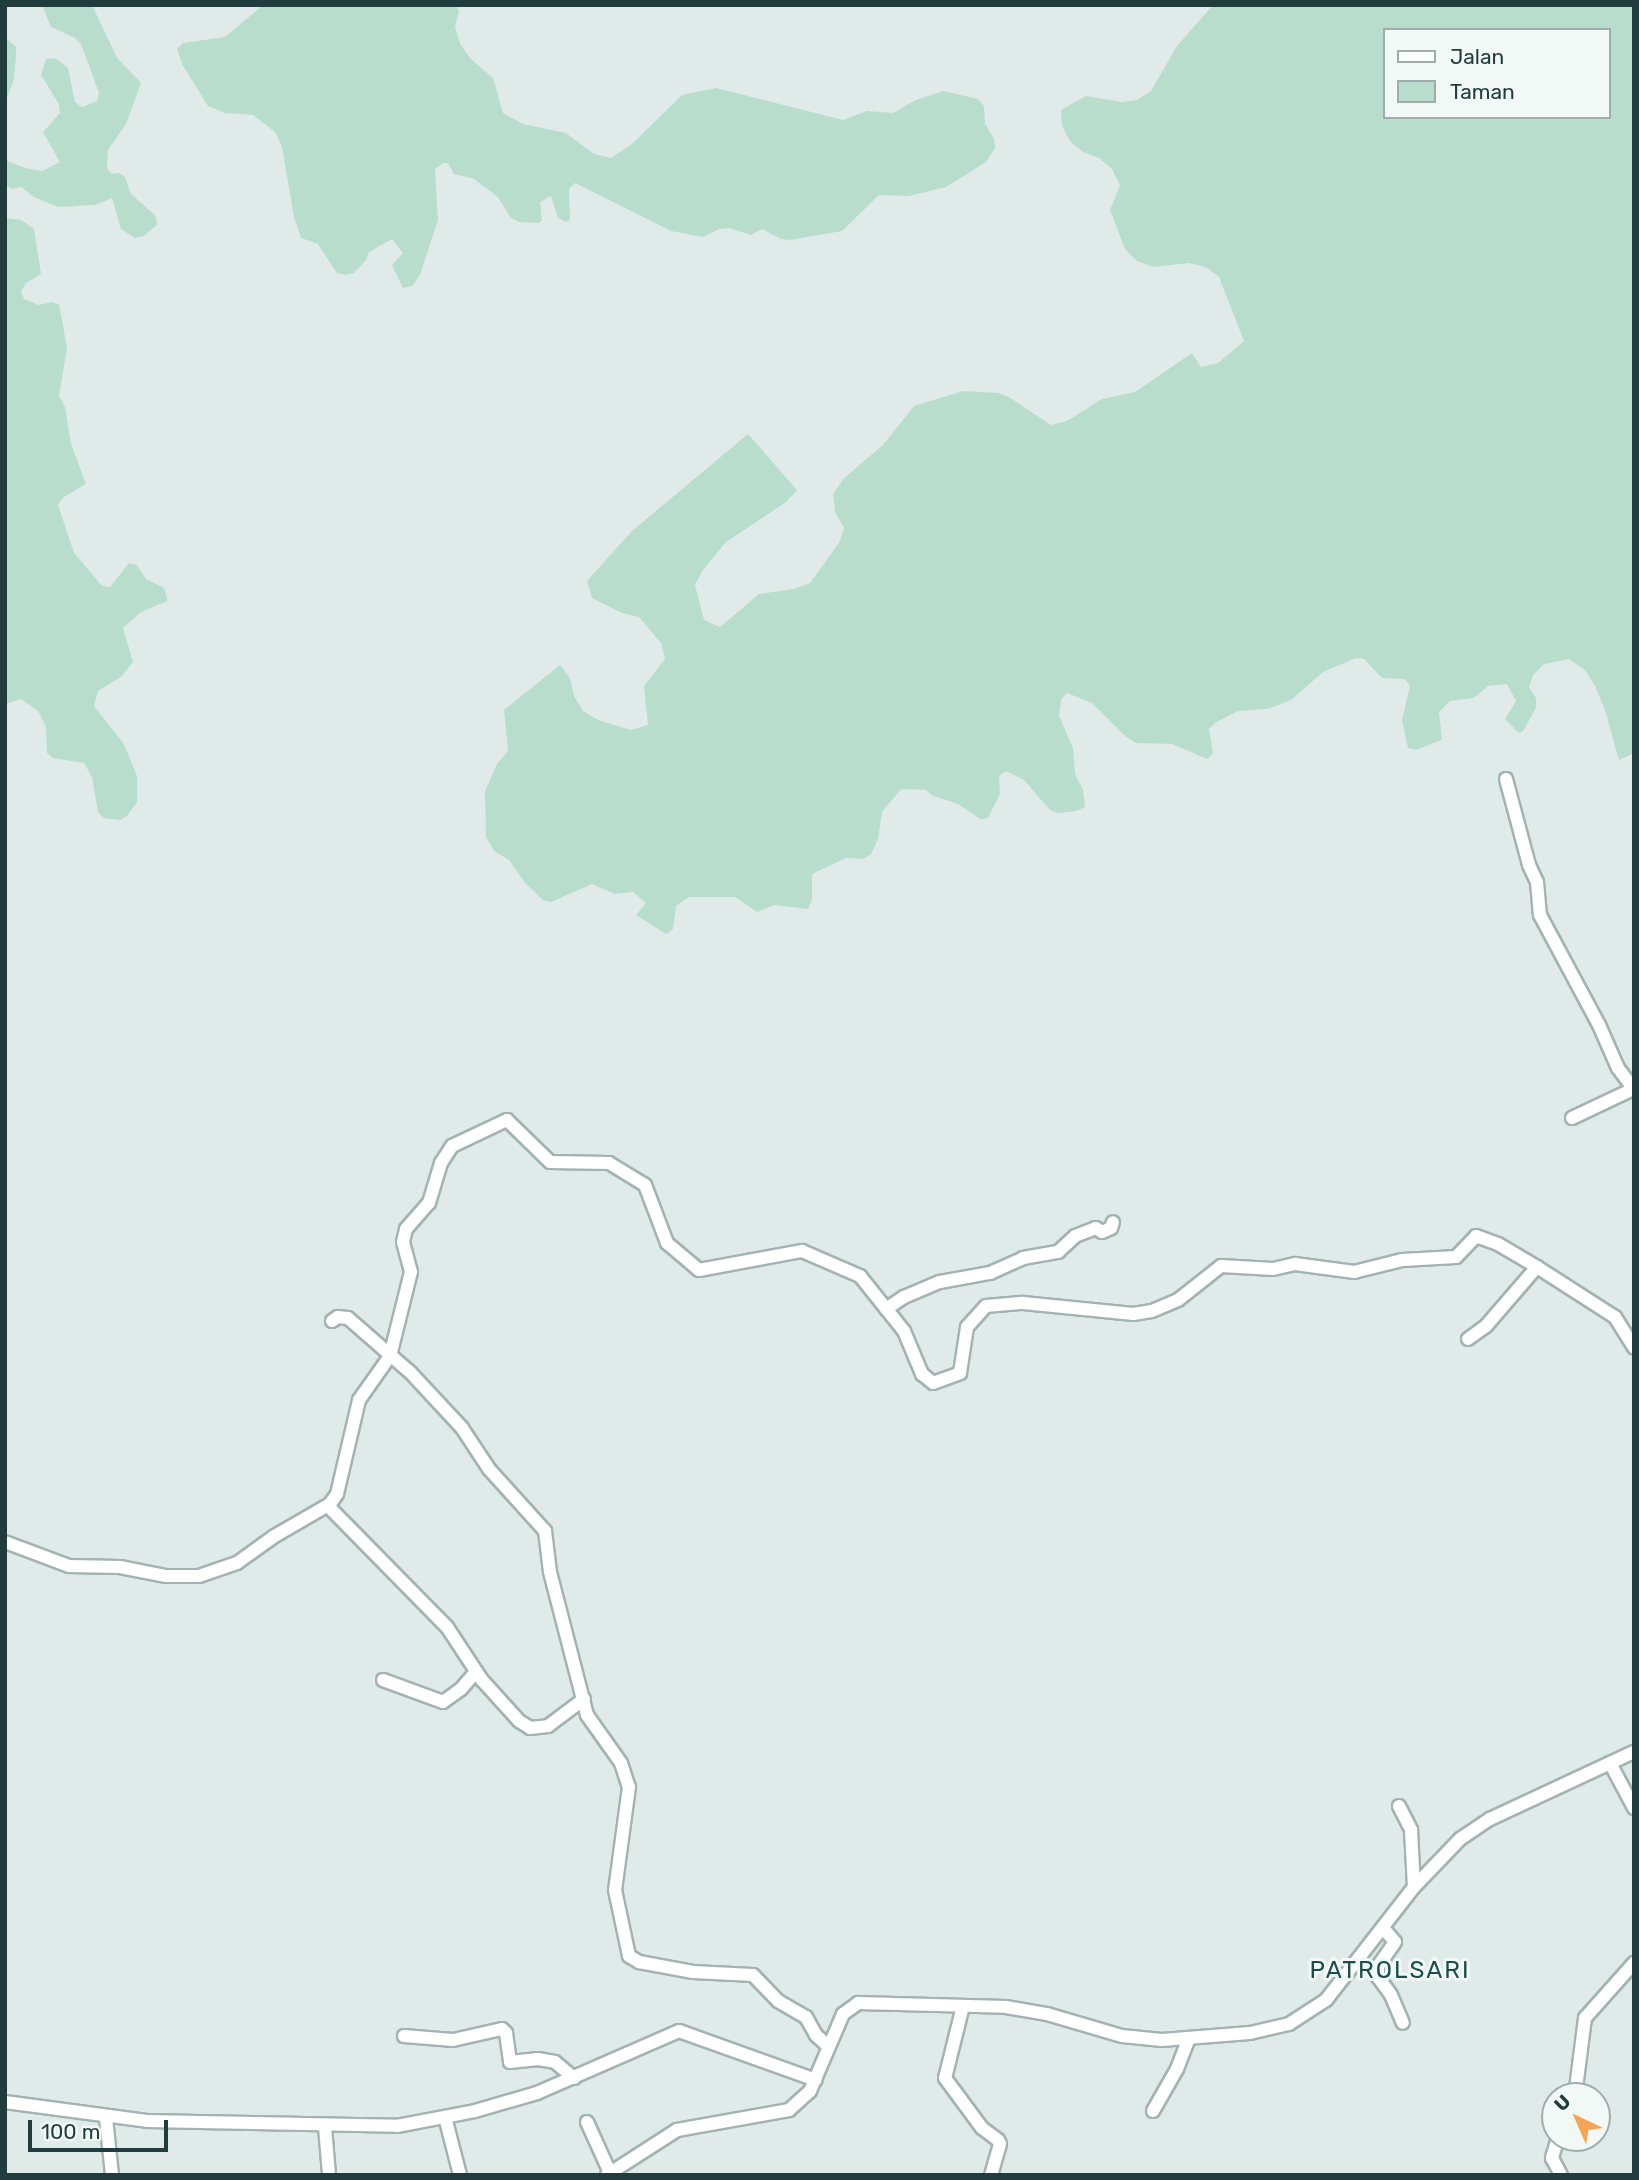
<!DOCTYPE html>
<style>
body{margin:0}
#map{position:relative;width:1639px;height:2180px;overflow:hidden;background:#e0ebe9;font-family:Rubik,sans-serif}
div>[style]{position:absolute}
.green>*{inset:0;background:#b8ddcc}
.roads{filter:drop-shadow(2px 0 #a3b3b2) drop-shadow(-2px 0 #a3b3b2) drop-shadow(0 2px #a3b3b2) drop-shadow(0 -2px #a3b3b2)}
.minor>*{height:12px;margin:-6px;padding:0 6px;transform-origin:6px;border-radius:6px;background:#fff}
span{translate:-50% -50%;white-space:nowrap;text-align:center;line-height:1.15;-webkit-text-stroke:6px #f1f8f6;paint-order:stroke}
.quarter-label{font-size:24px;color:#1c4d4e;letter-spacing:2px}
.frame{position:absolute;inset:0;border:7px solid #213c3c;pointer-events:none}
.legend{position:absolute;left:1383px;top:28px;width:228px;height:91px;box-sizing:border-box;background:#f1f8f6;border:2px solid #9eadac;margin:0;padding:9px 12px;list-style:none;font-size:21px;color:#213c3c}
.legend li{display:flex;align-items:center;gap:14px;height:35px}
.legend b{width:35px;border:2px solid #9eadac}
.north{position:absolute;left:1541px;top:2082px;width:70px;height:70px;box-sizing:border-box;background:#f1f8f6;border:2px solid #9eadac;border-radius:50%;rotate:316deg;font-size:19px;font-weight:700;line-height:28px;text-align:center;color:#213c3c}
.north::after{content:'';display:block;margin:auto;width:24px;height:32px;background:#f4a656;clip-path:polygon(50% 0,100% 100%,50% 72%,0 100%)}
.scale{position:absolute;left:28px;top:2120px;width:140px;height:32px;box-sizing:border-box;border:4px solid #213c3c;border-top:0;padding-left:9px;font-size:21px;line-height:24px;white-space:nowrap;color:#213c3c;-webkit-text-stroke:5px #f1f8f6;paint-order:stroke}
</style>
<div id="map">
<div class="green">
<i style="clip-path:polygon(42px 5px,92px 5px,117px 58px,141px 83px,126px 124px,108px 150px,107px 168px,112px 174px,119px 173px,125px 177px,131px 194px,156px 216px,157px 225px,144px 236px,135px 238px,121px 229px,112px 198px,95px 205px,58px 207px,34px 197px,21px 187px,12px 189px,5px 184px,5px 160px,25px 168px,42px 171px,60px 162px,43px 132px,60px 113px,59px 104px,41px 75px,46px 59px,55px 58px,68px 68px,75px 102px,82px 107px,97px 101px,99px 93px,81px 44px,75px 38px,51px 27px)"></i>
<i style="clip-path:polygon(263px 5px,456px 5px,459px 11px,455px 27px,460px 44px,470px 58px,493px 78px,503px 113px,523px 124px,566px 133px,594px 154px,611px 158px,633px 143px,682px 95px,716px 88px,843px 120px,867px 111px,893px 113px,916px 100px,943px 91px,978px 99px,984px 106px,985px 124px,994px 139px,995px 148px,986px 162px,946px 187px,909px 196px,879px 195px,842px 231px,790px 240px,781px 239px,762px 229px,751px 235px,729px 228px,719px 229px,703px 237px,671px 231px,575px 183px,569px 189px,570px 220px,566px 222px,558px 218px,551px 196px,540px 202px,542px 220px,539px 223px,519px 222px,511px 218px,498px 197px,474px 179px,454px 174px,448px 163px,443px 163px,435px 169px,438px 220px,420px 275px,412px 286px,403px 288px,392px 265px,403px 253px,392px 239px,369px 252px,366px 260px,354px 273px,346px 275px,337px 273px,318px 244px,301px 238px,294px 217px,282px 147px,275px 132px,253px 115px,225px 113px,208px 106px,182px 64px,177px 49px,183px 43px,225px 37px)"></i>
<i style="clip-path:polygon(evenodd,1213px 5px,1634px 5px,1634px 753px,1619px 760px,1605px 710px,1595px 686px,1585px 670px,1569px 659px,1544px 664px,1533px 675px,1529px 687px,1536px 698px,1536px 708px,1523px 731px,1519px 733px,1505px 719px,1516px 701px,1507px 684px,1488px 686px,1474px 698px,1450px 701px,1439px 712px,1442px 740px,1416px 750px,1408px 748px,1402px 720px,1410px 686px,1405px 679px,1382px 678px,1364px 659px,1356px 658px,1323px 672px,1291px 700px,1267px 709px,1238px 711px,1215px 723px,1209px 729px,1213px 753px,1207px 759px,1172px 744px,1136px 743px,1125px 736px,1092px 703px,1067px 693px,1061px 700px,1059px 716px,1073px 748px,1075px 774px,1083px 790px,1085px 807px,1076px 811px,1058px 813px,1050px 810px,1024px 780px,1006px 771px,999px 776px,1000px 794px,988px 818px,980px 819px,958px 804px,933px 796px,926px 790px,901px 789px,882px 812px,878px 839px,871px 854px,863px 859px,846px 858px,812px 874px,812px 900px,808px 909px,774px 905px,757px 912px,735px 897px,689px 897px,676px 906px,673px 929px,666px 934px,636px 915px,646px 903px,633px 892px,615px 894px,592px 884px,551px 902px,543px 900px,526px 884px,509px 860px,494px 851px,486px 837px,485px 791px,497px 764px,508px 751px,504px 710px,560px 665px,570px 678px,574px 696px,583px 711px,598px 720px,631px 730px,648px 725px,644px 686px,665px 659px,661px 643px,639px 617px,622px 613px,592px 598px,587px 581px,632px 531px,748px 434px,797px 490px,786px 502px,726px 542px,703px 570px,695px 585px,704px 620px,720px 627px,759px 594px,794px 589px,810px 583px,839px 543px,844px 528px,835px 512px,833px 494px,844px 478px,883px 445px,914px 406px,963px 391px,998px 393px,1009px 397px,1051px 425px,1067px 421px,1102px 399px,1135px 392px,1192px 353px,1201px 367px,1218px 363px,1244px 341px,1219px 277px,1206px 267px,1188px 263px,1153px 267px,1137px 261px,1125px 249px,1110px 210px,1120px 185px,1112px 169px,1099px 158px,1083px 152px,1070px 141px,1062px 126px,1061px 110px,1086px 96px,1121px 102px,1137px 100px,1151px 91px,1177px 46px,1213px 5px,1385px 30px,1609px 30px,1609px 117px,1385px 117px,1385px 30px)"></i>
<i style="clip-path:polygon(5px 37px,16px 47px,16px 55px,14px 79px,5px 104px)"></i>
<i style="clip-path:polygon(5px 218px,21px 220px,34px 229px,41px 274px,26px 283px,21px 291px,24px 299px,39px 305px,51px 302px,59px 304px,67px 348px,59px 396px,65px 407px,71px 444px,86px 484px,64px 497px,58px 505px,74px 553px,102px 586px,110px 587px,129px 563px,137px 565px,146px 579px,164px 588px,167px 597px,167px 601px,141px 612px,123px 628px,133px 662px,122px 676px,98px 691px,94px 706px,124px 744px,137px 776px,137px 802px,127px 816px,120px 820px,104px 818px,98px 812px,92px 777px,84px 763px,53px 758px,47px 753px,46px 727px,38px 711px,21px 699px,5px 704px)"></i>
</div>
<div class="roads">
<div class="minor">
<i style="left:1506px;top:779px;width:89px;rotate:75deg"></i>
<i style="left:1529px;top:865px;width:19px;rotate:65deg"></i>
<i style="left:1537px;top:882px;width:33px;rotate:85deg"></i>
<i style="left:1540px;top:915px;width:125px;rotate:61.8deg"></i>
<i style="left:1599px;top:1025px;width:47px;rotate:66.2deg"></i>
<i style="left:1618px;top:1068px;width:26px;rotate:53deg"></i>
<i style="left:1572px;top:1118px;width:68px;rotate:-25.4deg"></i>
<i style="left:886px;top:1309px;width:22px;rotate:-34deg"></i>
<i style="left:904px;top:1297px;width:39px;rotate:-23deg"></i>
<i style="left:940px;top:1282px;width:51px;rotate:-10.2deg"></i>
<i style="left:990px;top:1273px;width:36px;rotate:-24deg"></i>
<i style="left:1023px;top:1258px;width:36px;rotate:-10deg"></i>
<i style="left:1058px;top:1252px;width:23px;rotate:-43deg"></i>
<i style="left:1075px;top:1236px;width:22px;rotate:-21deg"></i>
<i style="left:1096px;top:1228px;width:7px;rotate:34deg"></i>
<i style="left:1102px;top:1232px;width:10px;rotate:-24deg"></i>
<i style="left:1111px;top:1228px;width:6px;rotate:-72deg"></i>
<i style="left:332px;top:1321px;width:7px;rotate:-34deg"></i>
<i style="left:338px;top:1317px;width:10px;rotate:6deg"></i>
<i style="left:348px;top:1318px;width:82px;rotate:41.1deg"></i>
<i style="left:410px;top:1372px;width:76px;rotate:47.1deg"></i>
<i style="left:462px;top:1428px;width:49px;rotate:56.6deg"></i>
<i style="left:489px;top:1469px;width:84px;rotate:47.9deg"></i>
<i style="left:545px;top:1531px;width:41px;rotate:83deg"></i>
<i style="left:550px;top:1572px;width:148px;rotate:75.5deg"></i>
<i style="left:587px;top:1715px;width:59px;rotate:54.7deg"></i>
<i style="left:621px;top:1763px;width:25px;rotate:72deg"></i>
<i style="left:629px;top:1787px;width:104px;rotate:97.7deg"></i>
<i style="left:615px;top:1890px;width:67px;rotate:78deg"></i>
<i style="left:629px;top:1956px;width:12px;rotate:31deg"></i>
<i style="left:639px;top:1962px;width:55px;rotate:10.5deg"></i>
<i style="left:693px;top:1972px;width:60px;rotate:2.9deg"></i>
<i style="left:753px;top:1975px;width:36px;rotate:46deg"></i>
<i style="left:778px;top:2001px;width:32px;rotate:30deg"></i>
<i style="left:806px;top:2017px;width:21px;rotate:61deg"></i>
<i style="left:816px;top:2035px;width:16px;rotate:43deg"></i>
<i style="left:1468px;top:1339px;width:22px;rotate:-36deg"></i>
<i style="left:1486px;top:1326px;width:78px;rotate:-49.2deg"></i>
<i style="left:328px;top:1506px;width:170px;rotate:45.5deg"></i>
<i style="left:447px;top:1627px;width:64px;rotate:56.6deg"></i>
<i style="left:482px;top:1680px;width:55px;rotate:47.9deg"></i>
<i style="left:519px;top:1721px;width:13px;rotate:32deg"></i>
<i style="left:530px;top:1728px;width:18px;rotate:-6deg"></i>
<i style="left:548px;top:1726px;width:45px;rotate:-36.9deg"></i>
<i style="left:5px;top:1542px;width:68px;rotate:20.6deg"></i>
<i style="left:69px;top:1566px;width:51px;rotate:1.1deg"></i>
<i style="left:120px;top:1567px;width:47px;rotate:11.1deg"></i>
<i style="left:166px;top:1576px;width:33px"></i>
<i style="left:199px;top:1576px;width:40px;rotate:-18.9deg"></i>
<i style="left:237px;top:1563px;width:44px;rotate:-35.8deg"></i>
<i style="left:273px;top:1537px;width:66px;rotate:-30.1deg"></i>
<i style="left:330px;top:1504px;width:12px;rotate:-55deg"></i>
<i style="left:337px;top:1494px;width:97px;rotate:-76.8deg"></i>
<i style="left:359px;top:1400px;width:54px;rotate:-54.8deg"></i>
<i style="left:390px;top:1356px;width:87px;rotate:-76deg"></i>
<i style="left:411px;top:1272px;width:31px;rotate:-105deg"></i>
<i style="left:403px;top:1242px;width:13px;rotate:-77deg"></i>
<i style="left:406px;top:1229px;width:35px;rotate:-49deg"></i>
<i style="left:429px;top:1203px;width:42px;rotate:-73.3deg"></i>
<i style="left:441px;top:1163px;width:20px;rotate:-57deg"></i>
<i style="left:452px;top:1146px;width:61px;rotate:-25.3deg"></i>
<i style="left:507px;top:1120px;width:60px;rotate:44.3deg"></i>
<i style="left:550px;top:1162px;width:59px;rotate:1deg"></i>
<i style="left:609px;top:1163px;width:42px;rotate:31.4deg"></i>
<i style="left:645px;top:1185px;width:62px;rotate:69.2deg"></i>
<i style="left:667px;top:1243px;width:42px;rotate:40.2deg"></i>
<i style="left:699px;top:1270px;width:105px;rotate:-10.5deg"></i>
<i style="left:802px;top:1251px;width:63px;rotate:23.3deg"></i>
<i style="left:860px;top:1276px;width:70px;rotate:51.3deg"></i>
<i style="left:904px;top:1331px;width:47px;rotate:67.3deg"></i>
<i style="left:922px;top:1374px;width:14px;rotate:39deg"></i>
<i style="left:933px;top:1383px;width:29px;rotate:-20deg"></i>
<i style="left:960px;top:1373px;width:47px;rotate:-81.3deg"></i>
<i style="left:967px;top:1327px;width:28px;rotate:-48deg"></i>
<i style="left:986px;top:1306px;width:37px;rotate:-5deg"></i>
<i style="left:1023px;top:1303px;width:111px;rotate:5.7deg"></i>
<i style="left:1133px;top:1314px;width:19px;rotate:-9deg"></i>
<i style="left:1152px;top:1311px;width:28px;rotate:-23deg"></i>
<i style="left:1178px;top:1300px;width:55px;rotate:-38.3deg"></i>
<i style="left:1221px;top:1266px;width:52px;rotate:3.3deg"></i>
<i style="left:1273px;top:1269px;width:23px;rotate:-13deg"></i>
<i style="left:1295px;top:1264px;width:60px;rotate:7.7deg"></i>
<i style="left:1354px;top:1272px;width:49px;rotate:-14deg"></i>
<i style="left:1402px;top:1260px;width:54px;rotate:-3.2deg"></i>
<i style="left:1456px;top:1257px;width:29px;rotate:-46deg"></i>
<i style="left:1476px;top:1236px;width:23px;rotate:20deg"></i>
<i style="left:1498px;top:1244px;width:45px;rotate:30.5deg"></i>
<i style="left:1537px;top:1267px;width:93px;rotate:32.7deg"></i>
<i style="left:1615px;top:1317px;width:36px;rotate:58deg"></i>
<i style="left:383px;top:1680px;width:64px;rotate:20.1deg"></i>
<i style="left:443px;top:1702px;width:22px;rotate:-36deg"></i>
<i style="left:461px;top:1689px;width:23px;rotate:-49deg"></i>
<i style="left:1610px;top:1763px;width:51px;rotate:61.9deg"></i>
<i style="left:1399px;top:1806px;width:27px;rotate:63deg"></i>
<i style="left:1411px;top:1830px;width:57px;rotate:87deg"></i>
<i style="left:1383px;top:1928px;width:18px;rotate:49deg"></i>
<i style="left:1395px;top:1942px;width:29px;rotate:125deg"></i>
<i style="left:1378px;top:1966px;width:11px;rotate:90deg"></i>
<i style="left:1378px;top:1977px;width:22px;rotate:54deg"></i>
<i style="left:1391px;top:1995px;width:30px;rotate:67deg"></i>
<i style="left:963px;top:2006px;width:74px;rotate:104deg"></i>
<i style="left:945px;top:2078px;width:62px;rotate:53.5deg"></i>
<i style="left:982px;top:2128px;width:20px;rotate:37deg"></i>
<i style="left:998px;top:2140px;width:4px;rotate:63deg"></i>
<i style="left:1000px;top:2144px;width:32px;rotate:106deg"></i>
<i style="left:404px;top:2036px;width:49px;rotate:4.7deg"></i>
<i style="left:453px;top:2040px;width:50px;rotate:-12.7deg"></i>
<i style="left:502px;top:2029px;width:6px;rotate:45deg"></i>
<i style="left:506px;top:2033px;width:29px;rotate:82deg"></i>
<i style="left:510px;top:2062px;width:28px;rotate:-6deg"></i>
<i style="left:538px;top:2059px;width:17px;rotate:10deg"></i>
<i style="left:555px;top:2062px;width:25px;rotate:40deg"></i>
<i style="left:1575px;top:2096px;width:79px;rotate:-82.7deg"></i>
<i style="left:1585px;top:2018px;width:74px;rotate:-48.3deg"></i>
<i style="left:5px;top:2102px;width:143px;rotate:7.6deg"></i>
<i style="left:147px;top:2121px;width:250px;rotate:1.1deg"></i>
<i style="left:397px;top:2126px;width:79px;rotate:-10.9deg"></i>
<i style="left:475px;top:2111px;width:65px;rotate:-16.2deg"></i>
<i style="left:537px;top:2093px;width:155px;rotate:-23.6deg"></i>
<i style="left:679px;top:2031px;width:145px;rotate:19.7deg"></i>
<i style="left:1153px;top:2111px;width:48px;rotate:-60.3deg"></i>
<i style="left:1177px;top:2069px;width:30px;rotate:-69deg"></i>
<i style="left:445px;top:2117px;width:60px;rotate:75.5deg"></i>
<i style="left:106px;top:2118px;width:57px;rotate:84deg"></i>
<i style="left:587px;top:2122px;width:58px;rotate:65.6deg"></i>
<i style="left:325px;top:2127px;width:48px;rotate:85.2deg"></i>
<i style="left:1558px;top:2138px;width:21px;rotate:107deg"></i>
<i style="left:1552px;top:2158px;width:19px;rotate:62deg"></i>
<i style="left:607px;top:2175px;width:83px;rotate:-32.7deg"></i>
<i style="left:677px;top:2130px;width:114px;rotate:-10.1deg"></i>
<i style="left:789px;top:2110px;width:28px;rotate:-42deg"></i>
<i style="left:810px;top:2091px;width:84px;rotate:-66.8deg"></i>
<i style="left:843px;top:2014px;width:19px;rotate:-36deg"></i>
<i style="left:858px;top:2003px;width:148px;rotate:1.5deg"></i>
<i style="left:1006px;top:2007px;width:42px;rotate:9.7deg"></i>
<i style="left:1047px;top:2014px;width:78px;rotate:16.3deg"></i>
<i style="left:1122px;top:2036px;width:40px;rotate:5.7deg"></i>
<i style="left:1162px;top:2040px;width:88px;rotate:-4.5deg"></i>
<i style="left:1250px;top:2033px;width:40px;rotate:-13deg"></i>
<i style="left:1289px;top:2024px;width:44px;rotate:-33deg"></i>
<i style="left:1326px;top:2000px;width:143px;rotate:-52.1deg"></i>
<i style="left:1414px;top:1887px;width:66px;rotate:-46.2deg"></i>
<i style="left:1460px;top:1839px;width:36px;rotate:-34deg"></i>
<i style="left:1490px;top:1819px;width:159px;rotate:-25deg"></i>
</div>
</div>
<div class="quarter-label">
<span style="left:1390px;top:1971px">PATROLSARI</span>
</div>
<div class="frame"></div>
<ul class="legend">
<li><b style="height:9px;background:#fff"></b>Jalan</li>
<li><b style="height:19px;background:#b8ddcc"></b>Taman</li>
</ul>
<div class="north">U</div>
<div class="scale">100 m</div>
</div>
